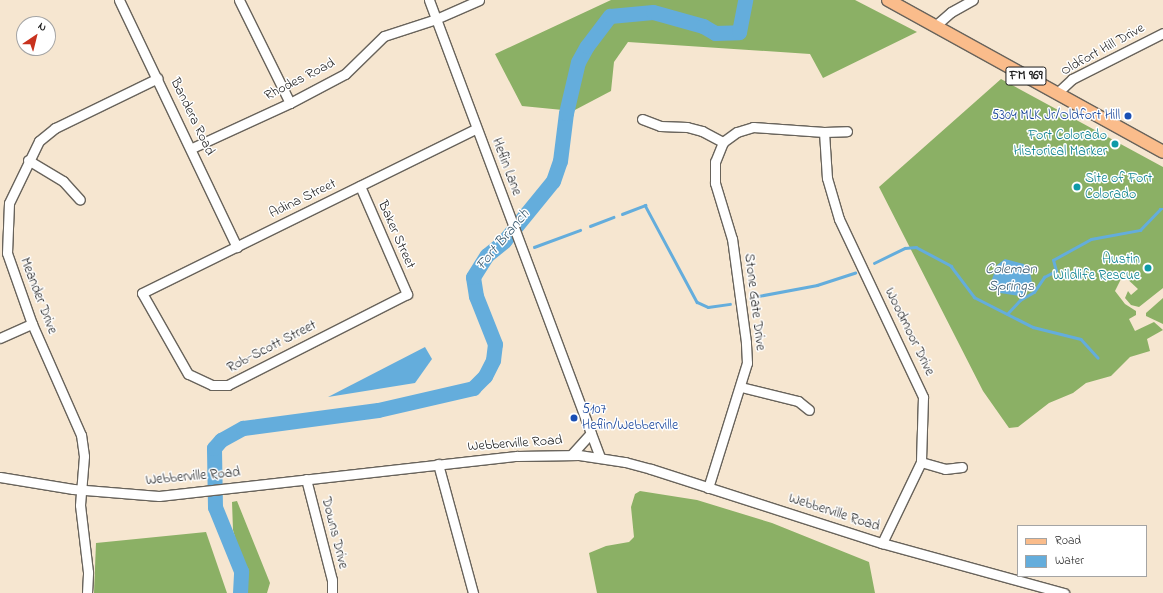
<!DOCTYPE html>
<style>
body{margin:0}
#map{position:relative;width:1163px;height:593px;overflow:hidden;background:#f6e6d0;font-family:"Indie Flower",sans-serif}
div>[style]{position:absolute}
.forest>*{inset:0;background:#8bb065}
.water>*{inset:0;background:#64addc}
.stream>*{height:2.5px;margin:-1.25px;padding:0 1.25px;transform-origin:1.25px;border-radius:1.25px;background:#64addc}
.river>*{height:15px;margin:-7.5px;padding:0 7.5px;transform-origin:7.5px;border-radius:7.5px;background:#64addc}
.roads{filter:drop-shadow(1px 0 #68635b) drop-shadow(-1px 0 #68635b) drop-shadow(0 1px #68635b) drop-shadow(0 -1px #68635b)}
.minor>*{height:9px;margin:-4.5px;padding:0 4.5px;transform-origin:4.5px;border-radius:4.5px;background:#fff}
.major>*{height:12px;margin:-6px;padding:0 6px;transform-origin:6px;border-radius:6px;background:#fabc8b}
.dots>*{width:11px;height:11px;translate:-50% -50%;box-sizing:border-box;border:2px solid #fff;border-radius:50%}
span{translate:-50% -50%;white-space:nowrap;text-align:center;line-height:1.15;-webkit-text-stroke:3px #fff;paint-order:stroke}
.shield-label span{padding:1px 3px;background:#fff;border:1px solid;border-radius:3px;-webkit-text-stroke-width:0}
.shield-label{font-size:13px;color:#1c1c1c;font-weight:700}
.street-label{font-size:14px;color:#1c1c1c}
.transit-label{font-size:14px;color:#164399}
.right{translate:-100% -50%;text-align:right}
.left{translate:0 -50%;text-align:left}
.culture-label{font-size:14px;color:#0d838f}
.water-label{font-size:15px;color:#3c5d72;font-style:italic}
.legend{position:absolute;left:1017px;top:525px;width:130px;height:52px;box-sizing:border-box;background:#fff;border:1px solid #a4a4a4;margin:0;padding:5px 7px;list-style:none;font-size:12px;color:#1c1c1c}
.legend li{display:flex;align-items:center;gap:8px;height:20px}
.legend b{width:20px;border:1px solid #a4a4a4}
.north{position:absolute;left:16px;top:16px;width:40px;height:40px;box-sizing:border-box;background:#fff;border:1px solid #a4a4a4;border-radius:50%;rotate:35deg;font-size:11px;font-weight:700;line-height:16px;text-align:center;color:#1c1c1c}
.north::after{content:'';display:block;margin:auto;width:14px;height:18px;background:#c8321e;clip-path:polygon(50% 0,100% 100%,50% 72%,0 100%)}
</style>
<div id="map">
<div class="forest">
<i style="clip-path:polygon(611px 0,855px 0,917px 32px,823px 78px,810px 54px,628px 42px,614px 62px,611px 91px,573px 111px,522px 106px,495px 54px)"></i>
<i style="clip-path:polygon(1001px 79px,1163px 167px,1163px 288px,1139px 307px,1131px 305px,1125px 298px,1128px 291px,1131px 295px,1138px 289px,1123px 275px,1115px 291px,1125px 304px,1136px 311px,1136px 315px,1129px 319px,1135px 331px,1154px 322px,1163px 330px,1147px 339px,1150px 351px,1130px 357px,1111px 376px,1086px 383px,1073px 393px,1049px 403px,1018px 427px,1009px 428px,983px 391px,879px 187px)"></i>
<i style="clip-path:polygon(1163px 298px,1163px 324px,1146px 316px,1146px 313px)"></i>
<i style="clip-path:polygon(640px 491px,697px 500px,772px 523px,869px 562px,875px 593px,597px 593px,589px 553px,606px 546px,629px 542px,634px 537px,631px 507px,635px 494px)"></i>
<i style="clip-path:polygon(237px 501px,270px 583px,267px 593px,243px 593px,245px 573px,233px 530px,232px 502px)"></i>
<i style="clip-path:polygon(206px 532px,227px 593px,94px 593px,96px 543px)"></i>
</div>
<div class="water">
<i style="clip-path:polygon(1005px 259px,1024px 264px,1031px 276px,1032px 283px,1024px 294px,1020px 296px,1000px 293px,990px 285px,997px 265px)"></i>
<i style="clip-path:polygon(425px 347px,432px 359px,415px 383px,328px 397px)"></i>
</div>
<div class="stream">
<i style="left:622px;top:214px;width:25px;rotate:-21deg"></i>
<i style="left:645px;top:205px;width:110px;rotate:61.8deg"></i>
<i style="left:697px;top:302px;width:12px;rotate:24deg"></i>
<i style="left:708px;top:307px;width:22px;rotate:-8deg"></i>
<i style="left:590px;top:226px;width:25px;rotate:-21deg"></i>
<i style="left:499px;top:246px;width:10px"></i>
<i style="left:534px;top:247px;width:49px;rotate:-20.3deg"></i>
<i style="left:874px;top:263px;width:34px;rotate:-26deg"></i>
<i style="left:905px;top:248px;width:11px;rotate:-5deg"></i>
<i style="left:916px;top:247px;width:40px;rotate:28deg"></i>
<i style="left:951px;top:266px;width:39px;rotate:53deg"></i>
<i style="left:974px;top:297px;width:66px;rotate:27deg"></i>
<i style="left:1033px;top:327px;width:49px;rotate:14deg"></i>
<i style="left:1081px;top:339px;width:25px;rotate:48deg"></i>
<i style="left:753px;top:297px;width:65px;rotate:-10.6deg"></i>
<i style="left:817px;top:285px;width:40px;rotate:-18deg"></i>
<i style="left:1007px;top:314px;width:19px;rotate:-47deg"></i>
<i style="left:1020px;top:300px;width:16px;rotate:-30deg"></i>
<i style="left:1034px;top:292px;width:18px;rotate:-56deg"></i>
<i style="left:1044px;top:277px;width:13px;rotate:-27deg"></i>
<i style="left:1056px;top:271px;width:11px;rotate:-105deg"></i>
<i style="left:1053px;top:260px;width:43px;rotate:-28.9deg"></i>
<i style="left:1091px;top:239px;width:50px;rotate:-10.4deg"></i>
<i style="left:1140px;top:230px;width:29px;rotate:-46deg"></i>
<i style="left:1160px;top:209px;width:3px"></i>
</div>
<div class="river">
<i style="left:240px;top:593px;width:22px;rotate:-87deg"></i>
<i style="left:241px;top:571px;width:69px;rotate:-112.1deg"></i>
<i style="left:215px;top:507px;width:59px;rotate:-91deg"></i>
<i style="left:214px;top:448px;width:11px;rotate:-49deg"></i>
<i style="left:221px;top:440px;width:25px;rotate:-29deg"></i>
<i style="left:243px;top:428px;width:136px;rotate:-7.6deg"></i>
<i style="left:378px;top:410px;width:98px;rotate:-13deg"></i>
<i style="left:473px;top:388px;width:17px;rotate:-45deg"></i>
<i style="left:485px;top:376px;width:18px;rotate:-63deg"></i>
<i style="left:493px;top:360px;width:16px;rotate:-83deg"></i>
<i style="left:495px;top:344px;width:52px;rotate:-111.6deg"></i>
<i style="left:476px;top:296px;width:19px;rotate:-99deg"></i>
<i style="left:473px;top:277px;width:26px;rotate:-58deg"></i>
<i style="left:487px;top:255px;width:22px;rotate:-39deg"></i>
<i style="left:504px;top:241px;width:77px;rotate:-50.8deg"></i>
<i style="left:553px;top:181px;width:21px;rotate:-71deg"></i>
<i style="left:560px;top:161px;width:48px;rotate:-82.9deg"></i>
<i style="left:566px;top:113px;width:52px;rotate:-76.8deg"></i>
<i style="left:578px;top:62px;width:18px;rotate:-61deg"></i>
<i style="left:587px;top:46px;width:38px;rotate:-53deg"></i>
<i style="left:610px;top:16px;width:43px;rotate:-5.3deg"></i>
<i style="left:653px;top:12px;width:52px;rotate:15.6deg"></i>
<i style="left:703px;top:26px;width:14px;rotate:30deg"></i>
<i style="left:715px;top:33px;width:24px;rotate:-2deg"></i>
<i style="left:739px;top:32px;width:33px;rotate:-79deg"></i>
</div>
<div class="roads">
<div class="minor">
<i style="left:119px;top:0;width:274px;rotate:64.5deg"></i>
<i style="left:239px;top:0;width:115px;rotate:63.7deg"></i>
<i style="left:429px;top:0;width:488px;rotate:69.5deg"></i>
<i style="left:935px;top:26px;width:21px;rotate:-41deg"></i>
<i style="left:951px;top:12px;width:25px;rotate:-29deg"></i>
<i style="left:1057px;top:93px;width:21px;rotate:-43deg"></i>
<i style="left:1072px;top:79px;width:102px;rotate:-26.8deg"></i>
<i style="left:642px;top:119px;width:19px;rotate:21deg"></i>
<i style="left:660px;top:126px;width:27px;rotate:2deg"></i>
<i style="left:687px;top:127px;width:16px;rotate:15deg"></i>
<i style="left:702px;top:131px;width:24px;rotate:28deg"></i>
<i style="left:723px;top:142px;width:17px;rotate:-36deg"></i>
<i style="left:737px;top:132px;width:17px;rotate:-17deg"></i>
<i style="left:753px;top:127px;width:71px;rotate:4deg"></i>
<i style="left:824px;top:132px;width:23px;rotate:-2deg"></i>
<i style="left:824px;top:132px;width:46px;rotate:86.3deg"></i>
<i style="left:827px;top:178px;width:43px;rotate:73.7deg"></i>
<i style="left:839px;top:219px;width:197px;rotate:64.7deg"></i>
<i style="left:923px;top:397px;width:65px;rotate:91.8deg"></i>
<i style="left:921px;top:462px;width:90px;rotate:115.7deg"></i>
<i style="left:192px;top:148px;width:108px;rotate:-24.7deg"></i>
<i style="left:290px;top:103px;width:62px;rotate:-27.8deg"></i>
<i style="left:345px;top:74px;width:54px;rotate:-44.3deg"></i>
<i style="left:384px;top:36px;width:55px;rotate:-18.1deg"></i>
<i style="left:436px;top:19px;width:47px;rotate:-23.8deg"></i>
<i style="left:28px;top:160px;width:41px;rotate:31deg"></i>
<i style="left:63px;top:181px;width:25px;rotate:48deg"></i>
<i style="left:360px;top:186px;width:118px;rotate:66.5deg"></i>
<i style="left:407px;top:294px;width:201px;rotate:153.1deg"></i>
<i style="left:228px;top:385px;width:16px;rotate:180deg"></i>
<i style="left:212px;top:385px;width:26px;rotate:-155deg"></i>
<i style="left:188px;top:374px;width:93px;rotate:-119.6deg"></i>
<i style="left:142px;top:293px;width:372px;rotate:-26.2deg"></i>
<i style="left:0;top:338px;width:35px;rotate:-24deg"></i>
<i style="left:741px;top:387px;width:59px;rotate:13.8deg"></i>
<i style="left:798px;top:401px;width:14px;rotate:39deg"></i>
<i style="left:572px;top:454px;width:28px;rotate:-48deg"></i>
<i style="left:921px;top:462px;width:25px;rotate:16deg"></i>
<i style="left:945px;top:469px;width:17px;rotate:-7deg"></i>
<i style="left:438px;top:464px;width:134px;rotate:74.8deg"></i>
<i style="left:0;top:477px;width:74px;rotate:9.3deg"></i>
<i style="left:73px;top:489px;width:86px;rotate:4.7deg"></i>
<i style="left:159px;top:496px;width:360px;rotate:-6.4deg"></i>
<i style="left:517px;top:456px;width:62px;rotate:-0.9deg"></i>
<i style="left:579px;top:455px;width:47px;rotate:8.7deg"></i>
<i style="left:625px;top:462px;width:27px;rotate:15deg"></i>
<i style="left:651px;top:469px;width:243px;rotate:17.8deg"></i>
<i style="left:882px;top:543px;width:189px;rotate:15.4deg"></i>
<i style="left:306px;top:479px;width:104px;rotate:75.6deg"></i>
<i style="left:332px;top:580px;width:13px;rotate:90deg"></i>
<i style="left:708px;top:488px;width:131px;rotate:-72.7deg"></i>
<i style="left:747px;top:363px;width:21px;rotate:-93deg"></i>
<i style="left:746px;top:342px;width:104px;rotate:-97.7deg"></i>
<i style="left:732px;top:239px;width:59px;rotate:-106.9deg"></i>
<i style="left:715px;top:183px;width:21px;rotate:-90deg"></i>
<i style="left:715px;top:162px;width:22px;rotate:-68deg"></i>
<i style="left:87px;top:593px;width:21px;rotate:-87deg"></i>
<i style="left:88px;top:572px;width:67px;rotate:-96.8deg"></i>
<i style="left:80px;top:505px;width:49px;rotate:-85.3deg"></i>
<i style="left:84px;top:456px;width:21px;rotate:-98deg"></i>
<i style="left:81px;top:435px;width:121px;rotate:-113.8deg"></i>
<i style="left:32px;top:324px;width:75px;rotate:-109.4deg"></i>
<i style="left:7px;top:253px;width:50px;rotate:-87.7deg"></i>
<i style="left:9px;top:203px;width:69px;rotate:-64.2deg"></i>
<i style="left:39px;top:141px;width:21px;rotate:-39deg"></i>
<i style="left:55px;top:128px;width:114px;rotate:-25.9deg"></i>
</div>
<div class="major">
<i style="left:888px;top:0;width:314px;rotate:28.9deg"></i>
</div>
</div>
<div class="dots">
<i style="left:1128px;top:116px;background:#1a4fb4"></i>
<i style="left:1115px;top:144px;background:#0f9aa8"></i>
<i style="left:1077px;top:187px;background:#0f9aa8"></i>
<i style="left:1148px;top:268px;background:#0f9aa8"></i>
<i style="left:574px;top:418px;background:#1a4fb4"></i>
</div>
<div class="shield-label">
<span style="left:1026px;top:76px">FM 969</span>
</div>
<div class="street-label">
<span style="left:1103px;top:50px;rotate:-29deg">Oldfort Hill Drive</span>
<span style="left:300px;top:80px;rotate:-27deg">Rhodes Road</span>
<span style="left:192px;top:117px;rotate:64deg">Bandera Road</span>
<span style="left:506px;top:167px;rotate:69deg">Heflin Lane</span>
<span style="left:303px;top:199px;rotate:-26deg">Adina Street</span>
<span style="left:396px;top:235px;rotate:66deg">Baker Street</span>
<span style="left:38px;top:296px;rotate:69deg">Meander Drive</span>
<span style="left:754px;top:302px;rotate:83deg">Stone Gate Drive</span>
<span style="left:909px;top:332px;rotate:64deg">Woodmoor Drive</span>
<span style="left:272px;top:347px;rotate:-27deg">Rob-Scott Street</span>
<span style="left:515px;top:444px;rotate:-4deg">Webberville Road</span>
<span style="left:193px;top:477px;rotate:-5deg">Webberville Road</span>
<span style="left:834px;top:513px;rotate:18deg">Webberville Road</span>
<span style="left:334px;top:533px;rotate:76deg">Downs Drive</span>
</div>
<div class="transit-label">
<span class="right" style="left:1120px;top:116px">5304 MLK Jr/Oldfort Hill</span>
<span class="left" style="left:582px;top:418px">5107<br>Heflin/Webberville</span>
</div>
<div class="culture-label">
<span class="right" style="left:1107px;top:144px">Fort Colorado<br>Historical Marker</span>
<span class="left" style="left:1085px;top:187px">Site of Fort<br>Colorado</span>
<span class="right" style="left:1140px;top:268px">Austin<br>Wildlife Rescue</span>
</div>
<div class="water-label">
<span style="left:503px;top:240px;rotate:-50deg">Fort Branch</span>
<span style="left:1011px;top:278px">Coleman<br>Springs</span>
</div>
<ul class="legend">
<li><b style="height:5px;background:#fabc8b"></b>Road</li>
<li><b style="height:11px;background:#64addc"></b>Water</li>
</ul>
<div class="north">N</div>
</div>
